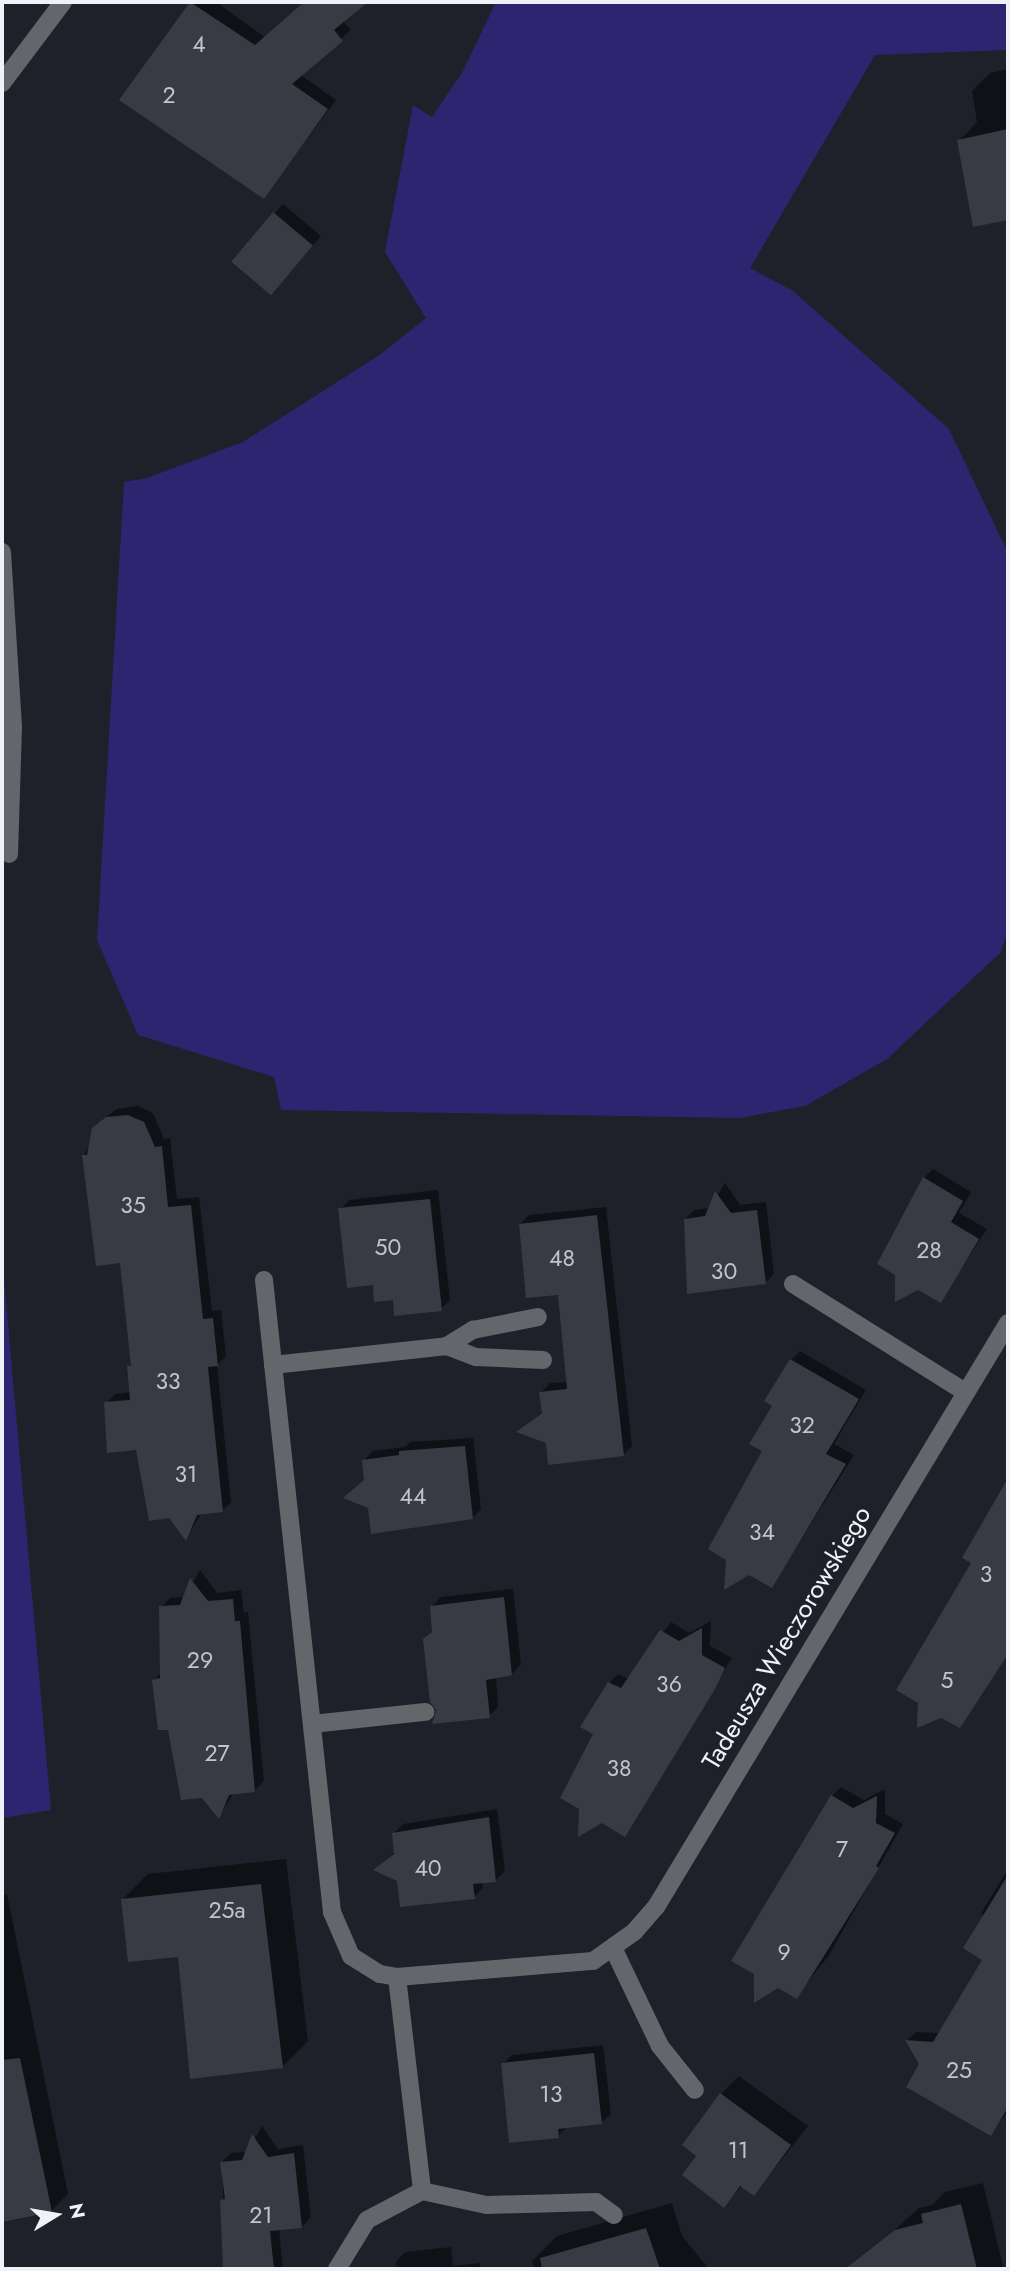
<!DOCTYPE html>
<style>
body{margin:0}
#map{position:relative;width:1010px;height:2271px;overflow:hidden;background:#1f202a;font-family:Jost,sans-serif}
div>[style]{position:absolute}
.green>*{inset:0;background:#2d256f}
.shadow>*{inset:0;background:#0007}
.building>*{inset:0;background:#393a44;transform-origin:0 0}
.service>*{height:18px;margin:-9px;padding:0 9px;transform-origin:9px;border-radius:9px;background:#65666b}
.minor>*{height:18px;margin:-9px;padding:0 9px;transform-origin:9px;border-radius:9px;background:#65666b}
span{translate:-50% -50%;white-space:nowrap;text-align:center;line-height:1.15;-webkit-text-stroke:6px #1f202a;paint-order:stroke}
.number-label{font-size:23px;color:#c3c3cb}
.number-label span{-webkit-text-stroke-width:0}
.street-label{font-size:26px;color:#f1f1f8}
.frame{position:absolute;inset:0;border:4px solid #f1f1f8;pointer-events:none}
.north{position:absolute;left:21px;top:2180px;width:70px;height:70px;-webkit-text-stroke:5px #1f202a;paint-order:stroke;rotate:79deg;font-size:19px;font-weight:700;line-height:28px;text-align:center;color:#f1f1f8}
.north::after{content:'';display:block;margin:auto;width:24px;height:32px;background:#f1f1f8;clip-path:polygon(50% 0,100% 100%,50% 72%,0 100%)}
</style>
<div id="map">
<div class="green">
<i style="clip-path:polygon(496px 2px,1008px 2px,1008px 50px,875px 55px,750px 268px,793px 291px,949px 429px,1008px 553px,1008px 932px,1000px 953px,887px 1059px,805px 1106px,739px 1118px,281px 1110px,274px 1077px,138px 1035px,97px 940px,124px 482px,147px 478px,243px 442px,381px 354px,426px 318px,385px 252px,413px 105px,432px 117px,463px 71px)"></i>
<i style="clip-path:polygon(2px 1256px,51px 1810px,2px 1818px)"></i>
</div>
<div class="shadow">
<i style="clip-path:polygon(192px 2px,216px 2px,265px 37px,306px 2px,347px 2px,354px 10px,343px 21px,351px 30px,301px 75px,336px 100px,264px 197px,122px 100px)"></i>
<i style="clip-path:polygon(1008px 69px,1008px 218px,975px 225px,959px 141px,977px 122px,972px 91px,990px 73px)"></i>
<i style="clip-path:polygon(283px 204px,321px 236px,279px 284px,233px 261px)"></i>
<i style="clip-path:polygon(138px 1106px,153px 1113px,164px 1139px,170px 1138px,177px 1199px,199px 1197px,212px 1311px,221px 1310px,226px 1356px,217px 1365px,231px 1502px,222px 1511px,202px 1513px,186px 1538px,137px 1448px,106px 1403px,115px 1394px,131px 1392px,129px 1366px,133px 1362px,122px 1261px,84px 1156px,103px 1119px,117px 1109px)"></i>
<i style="clip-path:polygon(933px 1169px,971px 1192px,959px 1213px,987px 1229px,940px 1301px,924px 1178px)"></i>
<i style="clip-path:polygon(725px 1183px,740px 1205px,766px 1202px,774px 1274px,765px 1283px,685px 1219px,694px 1210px,710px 1208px)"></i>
<i style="clip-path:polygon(438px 1190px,450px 1300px,441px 1309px,394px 1298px,374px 1283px,340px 1209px,349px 1200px)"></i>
<i style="clip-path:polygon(606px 1207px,632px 1446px,623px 1455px,548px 1441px,519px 1431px,543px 1411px,541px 1392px,550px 1383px,568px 1382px,560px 1293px,520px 1224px,529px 1215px)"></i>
<i style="clip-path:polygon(800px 1351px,866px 1390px,834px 1444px,854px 1455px,772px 1586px,764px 1450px,774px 1405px,791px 1360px)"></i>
<i style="clip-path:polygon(473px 1438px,481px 1509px,472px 1518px,369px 1507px,364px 1460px,373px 1451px,405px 1447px,410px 1442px)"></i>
<i style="clip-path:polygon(997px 1507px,1008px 1514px,1008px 1651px,960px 1726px,974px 1562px)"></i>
<i style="clip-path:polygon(200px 1570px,217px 1593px,241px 1590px,244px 1613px,248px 1612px,264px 1781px,254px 1791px,234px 1793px,219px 1816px,169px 1728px,154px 1680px,162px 1672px,161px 1607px,170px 1598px,185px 1597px)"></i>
<i style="clip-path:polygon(513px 1589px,521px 1664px,512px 1674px,496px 1676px,498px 1707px,489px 1716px,438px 1710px,432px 1606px,441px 1597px)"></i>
<i style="clip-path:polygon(711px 1621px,710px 1646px,732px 1658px,625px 1835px,595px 1733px,583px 1726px,609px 1683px,618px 1674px,629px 1679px,671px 1622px,689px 1633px)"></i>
<i style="clip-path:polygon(841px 1787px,864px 1800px,885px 1789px,885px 1814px,903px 1824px,828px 1957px,796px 1996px,832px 1796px)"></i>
<i style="clip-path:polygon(497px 1809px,505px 1871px,496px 1880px,482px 1882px,483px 1888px,474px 1897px,399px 1880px,376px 1869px,395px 1852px,394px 1833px,403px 1824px)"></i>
<i style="clip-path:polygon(286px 1859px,308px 2041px,282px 2067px,123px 1899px,148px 1874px)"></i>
<i style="clip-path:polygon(1008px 1869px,1008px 2027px,1002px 2038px,1008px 2041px,1008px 2111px,991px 2134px,921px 2064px,907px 2040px,916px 2032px,940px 2033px,984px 1959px,985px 1916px,981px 1913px)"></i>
<i style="clip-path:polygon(7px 1894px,68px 2194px,51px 2211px,2px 2221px,2px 1895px)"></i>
<i style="clip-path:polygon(603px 2045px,611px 2114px,601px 2123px,568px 2126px,558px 2136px,503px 2064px,512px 2055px)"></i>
<i style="clip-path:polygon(739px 2076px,808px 2126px,754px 2194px,742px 2186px,724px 2205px,699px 2155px,721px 2094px)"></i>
<i style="clip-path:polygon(262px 2126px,278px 2149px,303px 2145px,311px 2217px,302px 2227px,279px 2228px,283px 2269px,225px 2269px,222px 2162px,231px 2153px,247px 2152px)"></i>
<i style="clip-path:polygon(983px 2183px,1003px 2266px,1000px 2269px,866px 2269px,870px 2252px,919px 2208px,932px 2205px,945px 2192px)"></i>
<i style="clip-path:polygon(672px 2203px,682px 2236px,709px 2269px,534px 2269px,532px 2261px,557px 2236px)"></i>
<i style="clip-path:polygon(451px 2247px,453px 2266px,480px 2263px,481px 2269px,397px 2269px,396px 2262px,405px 2252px)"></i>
</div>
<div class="building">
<i style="clip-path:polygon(190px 2px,255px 45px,304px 2px,368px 2px,334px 30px,343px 41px,292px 84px,328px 109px,264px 199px,119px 100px)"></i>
<i style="clip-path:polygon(1008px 129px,1008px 220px,973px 227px,957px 140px)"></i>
<i style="left:273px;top:212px;width:52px;height:65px;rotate:40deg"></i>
<i style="clip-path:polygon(128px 1115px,144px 1122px,155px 1147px,162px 1146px,168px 1207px,191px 1205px,203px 1319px,213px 1318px,218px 1366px,208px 1367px,223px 1512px,197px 1515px,186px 1541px,169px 1518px,149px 1521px,136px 1450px,107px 1453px,104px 1402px,130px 1400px,127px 1365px,131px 1366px,120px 1263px,96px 1266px,82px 1155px,87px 1155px,92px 1128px,106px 1117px)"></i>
<i style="clip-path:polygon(923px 1177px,963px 1201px,951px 1222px,979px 1239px,941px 1303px,918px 1290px,895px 1302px,895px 1275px,877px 1264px)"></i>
<i style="clip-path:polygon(715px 1191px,731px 1213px,757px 1210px,766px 1284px,687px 1294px,684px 1219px,705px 1216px)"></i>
<i style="clip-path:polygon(430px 1199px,442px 1311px,394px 1316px,393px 1300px,374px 1302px,373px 1285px,347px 1288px,338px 1208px)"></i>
<i style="clip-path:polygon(597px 1215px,624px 1456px,548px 1465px,546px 1443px,516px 1432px,542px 1413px,539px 1392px,567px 1389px,558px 1295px,526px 1298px,519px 1224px)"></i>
<i style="clip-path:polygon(790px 1359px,859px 1399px,826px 1454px,846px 1464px,772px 1588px,749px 1575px,724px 1590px,726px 1560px,708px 1549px,762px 1451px,749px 1444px,772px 1406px,764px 1401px)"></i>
<i style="clip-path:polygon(465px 1446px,473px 1519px,371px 1534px,368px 1508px,343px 1498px,364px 1480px,362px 1460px,399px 1455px,399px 1451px)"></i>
<i style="clip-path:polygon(1008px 1478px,1008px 1654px,960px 1728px,941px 1718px,917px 1728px,918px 1703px,896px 1690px,971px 1563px,962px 1558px)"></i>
<i style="clip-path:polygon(190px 1578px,208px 1601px,233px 1599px,235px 1621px,240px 1621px,255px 1792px,229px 1795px,219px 1819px,202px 1798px,181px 1800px,168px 1730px,158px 1730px,152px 1680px,160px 1678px,159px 1606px,180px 1605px)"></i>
<i style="clip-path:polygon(504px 1597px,512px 1675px,486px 1680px,490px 1718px,432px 1724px,436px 1710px,430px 1702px,423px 1639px,432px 1632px,430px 1606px)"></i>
<i style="clip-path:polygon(702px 1628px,702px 1655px,725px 1668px,715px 1689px,625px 1837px,602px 1823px,578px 1837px,579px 1809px,560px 1798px,593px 1734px,580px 1727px,608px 1682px,621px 1688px,660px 1630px,679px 1641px)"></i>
<i style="clip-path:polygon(831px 1795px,853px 1808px,877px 1796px,876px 1823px,895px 1833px,876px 1866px,879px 1868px,797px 1999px,778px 1988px,754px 2003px,754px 1974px,731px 1961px)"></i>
<i style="clip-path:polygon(489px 1817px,496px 1882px,473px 1884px,475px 1899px,400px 1907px,397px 1881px,373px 1870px,394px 1854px,392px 1833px)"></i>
<i style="clip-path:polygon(1008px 1875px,1008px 2107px,991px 2136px,906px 2087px,919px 2064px,905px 2040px,933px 2042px,982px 1960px,963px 1948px)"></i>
<i style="clip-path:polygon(261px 1884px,283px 2068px,190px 2079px,178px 1957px,128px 1962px,121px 1899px)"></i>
<i style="clip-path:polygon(594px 2053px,602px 2124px,558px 2129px,559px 2138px,509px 2143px,501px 2063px)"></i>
<i style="clip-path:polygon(20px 2058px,52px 2212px,2px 2222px,2px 2060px)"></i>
<i style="clip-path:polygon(720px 2093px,791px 2145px,754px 2196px,740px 2186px,724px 2208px,682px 2175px,696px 2156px,682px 2145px)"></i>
<i style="clip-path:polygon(252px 2134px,268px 2157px,294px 2153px,302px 2228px,270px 2231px,274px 2269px,223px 2269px,220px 2200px,225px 2199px,220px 2162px,242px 2160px)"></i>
<i style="clip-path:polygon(961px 2204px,977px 2269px,845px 2269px,895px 2230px,923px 2223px,921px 2214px)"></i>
<i style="clip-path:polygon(646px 2228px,660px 2269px,542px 2269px,540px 2258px)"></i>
</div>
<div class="service">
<i style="left:2px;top:83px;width:101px;rotate:-53deg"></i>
<i style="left:2px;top:552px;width:175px;rotate:86.4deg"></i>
<i style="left:13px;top:727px;width:127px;rotate:91.8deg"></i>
<i style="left:793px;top:1284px;width:203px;rotate:32.1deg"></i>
<i style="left:447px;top:1346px;width:31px;rotate:21deg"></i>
<i style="left:476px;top:1357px;width:67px;rotate:2.6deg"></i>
<i style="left:447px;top:1346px;width:31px;rotate:-32deg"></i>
<i style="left:473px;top:1330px;width:66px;rotate:-11.3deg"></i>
<i style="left:312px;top:1724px;width:114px;rotate:-6.1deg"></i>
<i style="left:660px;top:2046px;width:56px;rotate:51.5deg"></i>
<i style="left:487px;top:2205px;width:109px;rotate:-1.6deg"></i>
<i style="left:596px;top:2202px;width:22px;rotate:36deg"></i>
</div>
<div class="minor">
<i style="left:264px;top:1280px;width:636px;rotate:83.86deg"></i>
<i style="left:332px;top:1912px;width:48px;rotate:66.6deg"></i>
<i style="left:351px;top:1956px;width:34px;rotate:32deg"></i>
<i style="left:380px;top:1974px;width:17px;rotate:10deg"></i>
<i style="left:397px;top:1977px;width:197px;rotate:-4.7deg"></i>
<i style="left:593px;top:1961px;width:50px;rotate:-35.3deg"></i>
<i style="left:634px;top:1932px;width:33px;rotate:-49deg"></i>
<i style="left:656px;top:1907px;width:682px;rotate:-58.92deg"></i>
<i style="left:273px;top:1365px;width:175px;rotate:-6.2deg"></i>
<i style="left:614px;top:1950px;width:106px;rotate:64.4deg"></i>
<i style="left:397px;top:1977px;width:215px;rotate:83.3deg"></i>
<i style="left:337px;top:2269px;width:57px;rotate:-58.5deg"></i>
<i style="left:367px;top:2220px;width:62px;rotate:-27.8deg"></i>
<i style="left:422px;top:2191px;width:66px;rotate:12.2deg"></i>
</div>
<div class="number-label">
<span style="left:199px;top:44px">4</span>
<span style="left:169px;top:95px">2</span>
<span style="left:133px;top:1205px">35</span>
<span style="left:388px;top:1247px">50</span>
<span style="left:929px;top:1250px">28</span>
<span style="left:562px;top:1258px">48</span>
<span style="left:724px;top:1271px">30</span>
<span style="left:168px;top:1381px">33</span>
<span style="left:802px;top:1425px">32</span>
<span style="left:186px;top:1474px">31</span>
<span style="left:413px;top:1496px">44</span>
<span style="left:762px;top:1532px">34</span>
<span style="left:986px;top:1574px">3</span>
<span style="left:200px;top:1660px">29</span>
<span style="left:947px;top:1680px">5</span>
<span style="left:669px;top:1684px">36</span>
<span style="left:217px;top:1753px">27</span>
<span style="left:619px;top:1768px">38</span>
<span style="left:842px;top:1849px">7</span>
<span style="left:428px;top:1868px">40</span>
<span style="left:227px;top:1910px">25a</span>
<span style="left:784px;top:1952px">9</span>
<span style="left:959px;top:2070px">25</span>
<span style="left:551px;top:2094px">13</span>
<span style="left:738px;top:2150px">11</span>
<span style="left:261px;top:2215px">21</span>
</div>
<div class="street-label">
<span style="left:787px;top:1638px;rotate:-59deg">Tadeusza Wieczorowskiego</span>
</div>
<div class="frame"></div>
<div class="north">N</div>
</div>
